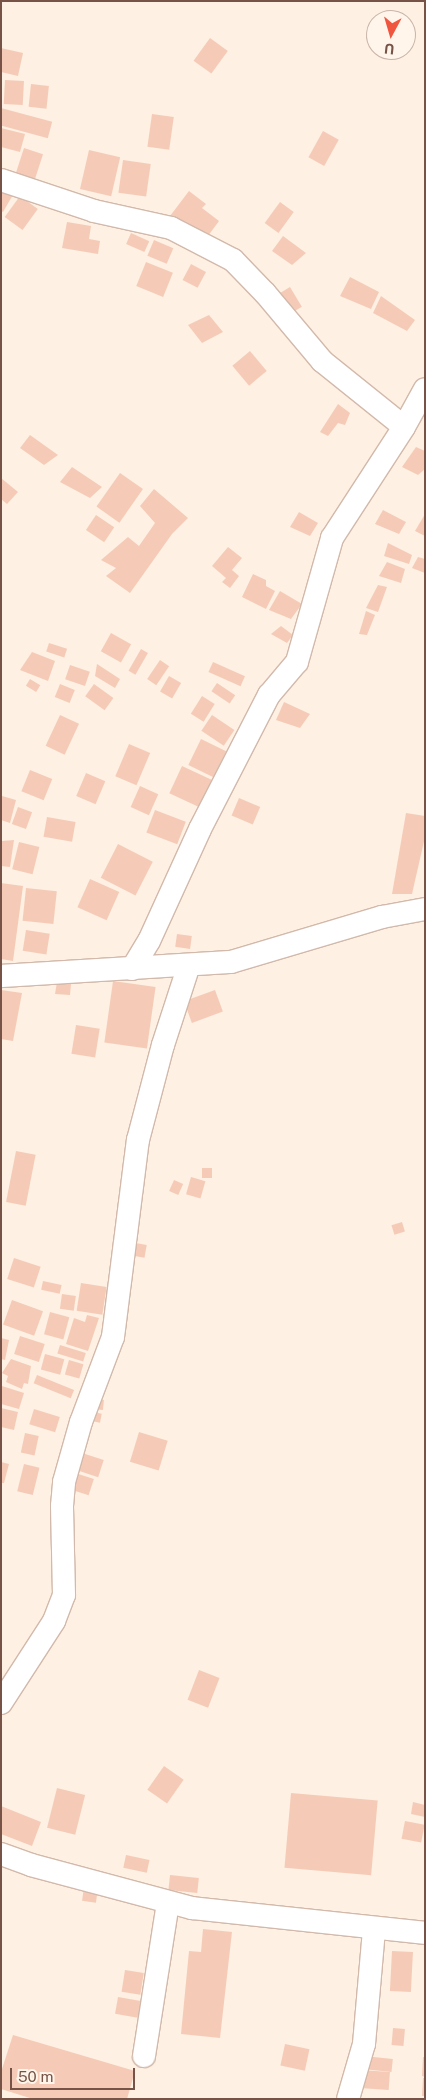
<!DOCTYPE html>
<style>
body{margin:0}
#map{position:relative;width:426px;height:2100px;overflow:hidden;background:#fef0e2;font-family:"Public Sans",sans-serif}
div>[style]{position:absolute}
.building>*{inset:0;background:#f5cbb8;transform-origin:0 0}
.roads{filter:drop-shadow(1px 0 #d2b9ab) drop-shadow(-1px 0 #d2b9ab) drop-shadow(0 1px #d2b9ab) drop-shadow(0 -1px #d2b9ab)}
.minor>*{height:22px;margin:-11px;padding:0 11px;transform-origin:11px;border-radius:11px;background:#fff}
span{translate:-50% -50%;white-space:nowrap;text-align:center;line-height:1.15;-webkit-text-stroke:4px #fff5ea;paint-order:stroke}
.frame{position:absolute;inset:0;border:2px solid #775347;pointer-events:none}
.north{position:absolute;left:366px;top:10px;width:50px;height:50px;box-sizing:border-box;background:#fff5ea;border:1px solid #c9b4a9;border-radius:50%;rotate:186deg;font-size:14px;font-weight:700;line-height:20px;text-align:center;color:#775347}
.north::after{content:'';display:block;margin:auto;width:18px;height:22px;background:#f0563f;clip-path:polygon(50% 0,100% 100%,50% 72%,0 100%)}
.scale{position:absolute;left:10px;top:2068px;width:125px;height:22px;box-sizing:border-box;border:2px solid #775347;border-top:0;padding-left:6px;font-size:15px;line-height:18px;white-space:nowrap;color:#775347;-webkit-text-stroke:4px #fff5ea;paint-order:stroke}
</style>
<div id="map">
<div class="building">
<i style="left:210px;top:38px;width:22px;height:28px;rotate:36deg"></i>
<i style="clip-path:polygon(1px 48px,23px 53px,18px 76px,1px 72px)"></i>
<i style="left:5px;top:80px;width:19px;height:24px;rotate:3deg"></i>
<i style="left:31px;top:84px;width:18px;height:23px;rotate:6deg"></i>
<i style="left:1px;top:108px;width:53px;height:17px;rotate:15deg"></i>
<i style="left:152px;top:114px;width:22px;height:33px;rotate:8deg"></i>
<i style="clip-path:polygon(1px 128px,25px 134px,20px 152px,1px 147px)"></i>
<i style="left:323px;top:131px;width:18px;height:30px;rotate:29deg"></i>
<i style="left:24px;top:148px;width:20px;height:26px;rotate:18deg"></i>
<i style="left:89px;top:150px;width:32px;height:40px;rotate:13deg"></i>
<i style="left:123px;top:160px;width:28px;height:33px;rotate:8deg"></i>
<i style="clip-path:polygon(1px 186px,14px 193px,3px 212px,1px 211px)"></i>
<i style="clip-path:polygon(189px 191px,206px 204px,202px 208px,219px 221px,205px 240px,170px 216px)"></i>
<i style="left:20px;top:196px;width:22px;height:26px;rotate:36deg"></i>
<i style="left:280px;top:202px;width:17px;height:26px;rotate:36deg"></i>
<i style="clip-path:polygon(67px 222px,91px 226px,89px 239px,100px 241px,98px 254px,62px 248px)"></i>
<i style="left:131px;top:233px;width:20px;height:12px;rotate:24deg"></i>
<i style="clip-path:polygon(283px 236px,306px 253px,292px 265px,272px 251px)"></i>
<i style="left:154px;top:240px;width:21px;height:17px;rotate:23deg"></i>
<i style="left:146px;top:262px;width:29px;height:26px;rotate:22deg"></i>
<i style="left:191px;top:264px;width:17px;height:18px;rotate:28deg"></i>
<i style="clip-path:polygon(350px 277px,379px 292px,371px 309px,340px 296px)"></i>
<i style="left:290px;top:287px;width:23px;height:17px;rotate:59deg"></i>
<i style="clip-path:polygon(381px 296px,415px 320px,407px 331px,373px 313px)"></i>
<i style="clip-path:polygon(209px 315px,223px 332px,202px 343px,188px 325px)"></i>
<i style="left:250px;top:351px;width:26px;height:23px;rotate:50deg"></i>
<i style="clip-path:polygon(338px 404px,350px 413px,345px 425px,338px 423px,328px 436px,320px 432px)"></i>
<i style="clip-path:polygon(30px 435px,58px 455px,44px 465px,20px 448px)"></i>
<i style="clip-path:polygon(416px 447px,425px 451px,425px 469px,418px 475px,402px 467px)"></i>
<i style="clip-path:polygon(72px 467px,102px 487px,90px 498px,60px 482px)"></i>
<i style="left:120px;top:473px;width:28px;height:41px;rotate:35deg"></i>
<i style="clip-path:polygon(1px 478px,18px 492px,7px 504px,1px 499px)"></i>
<i style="clip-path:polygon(154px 489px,188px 518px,172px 534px,130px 593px,106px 576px,116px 568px,101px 560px,128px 537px,139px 546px,155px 523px,140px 506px)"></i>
<i style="clip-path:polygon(383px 510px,406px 522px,399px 534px,375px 524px)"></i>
<i style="clip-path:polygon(299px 512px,318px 523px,310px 536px,290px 527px)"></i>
<i style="clip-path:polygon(425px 514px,425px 536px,415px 531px)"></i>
<i style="left:96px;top:515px;width:22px;height:18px;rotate:34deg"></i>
<i style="clip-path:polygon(388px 543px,412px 555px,409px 564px,384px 556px)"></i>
<i style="clip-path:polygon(228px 547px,242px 558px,232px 570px,239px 576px,230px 588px,222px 582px,226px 578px,212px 566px)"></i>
<i style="clip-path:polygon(418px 557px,425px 559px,425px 573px,412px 568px)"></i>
<i style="clip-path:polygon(387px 562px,405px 569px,401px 583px,379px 576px)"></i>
<i style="clip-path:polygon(253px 574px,266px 580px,266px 586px,275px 591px,266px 609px,242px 597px)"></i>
<i style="clip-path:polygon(378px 585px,387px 587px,378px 612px,366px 608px)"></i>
<i style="clip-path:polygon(280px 591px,302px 604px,291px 619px,269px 610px)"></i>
<i style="clip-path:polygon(366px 611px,375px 615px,367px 635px,359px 634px)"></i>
<i style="clip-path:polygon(281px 626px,293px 635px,287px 643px,271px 634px)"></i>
<i style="left:111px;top:633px;width:23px;height:21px;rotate:29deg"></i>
<i style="left:49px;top:643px;width:19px;height:9px;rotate:18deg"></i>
<i style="left:141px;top:649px;width:8px;height:25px;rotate:30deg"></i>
<i style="clip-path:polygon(32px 652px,55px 661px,48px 681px,20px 670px)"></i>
<i style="left:160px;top:660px;width:11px;height:23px;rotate:34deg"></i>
<i style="left:213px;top:662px;width:35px;height:11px;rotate:24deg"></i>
<i style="clip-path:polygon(97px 664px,120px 679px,115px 688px,95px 676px)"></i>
<i style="left:70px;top:665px;width:21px;height:15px;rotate:19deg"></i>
<i style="left:169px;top:676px;width:14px;height:18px;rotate:30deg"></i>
<i style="left:30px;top:679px;width:12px;height:8px;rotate:31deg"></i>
<i style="left:217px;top:683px;width:22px;height:10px;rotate:34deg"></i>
<i style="left:60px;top:684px;width:16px;height:14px;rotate:22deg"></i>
<i style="left:94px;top:684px;width:24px;height:15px;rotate:36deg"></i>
<i style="left:202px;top:696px;width:15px;height:21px;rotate:32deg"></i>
<i style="clip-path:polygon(284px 702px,310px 714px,300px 728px,276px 720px)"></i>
<i style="left:60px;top:715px;width:21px;height:34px;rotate:25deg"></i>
<i style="left:212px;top:715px;width:27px;height:19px;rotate:34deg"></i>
<i style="left:201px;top:739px;width:28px;height:29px;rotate:26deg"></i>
<i style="left:129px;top:744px;width:23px;height:35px;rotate:23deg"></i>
<i style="left:182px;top:766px;width:35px;height:30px;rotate:25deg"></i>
<i style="left:30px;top:770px;width:24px;height:23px;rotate:22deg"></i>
<i style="left:86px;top:773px;width:21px;height:25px;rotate:23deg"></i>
<i style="left:140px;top:786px;width:20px;height:23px;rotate:24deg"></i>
<i style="clip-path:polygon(2px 796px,16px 800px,10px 823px,1px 820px)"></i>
<i style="left:239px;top:798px;width:23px;height:19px;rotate:23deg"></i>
<i style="left:18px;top:807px;width:15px;height:18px;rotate:20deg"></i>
<i style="left:155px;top:810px;width:33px;height:24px;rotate:21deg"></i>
<i style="clip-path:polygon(406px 813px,425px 816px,425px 837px,412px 894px,392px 894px)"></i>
<i style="left:47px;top:817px;width:29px;height:20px;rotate:10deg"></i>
<i style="clip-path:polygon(14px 840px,10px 867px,1px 866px,2px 841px)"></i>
<i style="left:19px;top:842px;width:21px;height:28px;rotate:14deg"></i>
<i style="left:118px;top:844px;width:39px;height:38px;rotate:27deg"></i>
<i style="left:90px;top:879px;width:32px;height:31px;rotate:24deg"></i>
<i style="clip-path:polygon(1px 883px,23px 886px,13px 961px,1px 959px)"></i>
<i style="left:26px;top:888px;width:31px;height:33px;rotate:6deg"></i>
<i style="left:26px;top:930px;width:24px;height:21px;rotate:9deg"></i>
<i style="left:177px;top:934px;width:15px;height:13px;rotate:8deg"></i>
<i style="left:113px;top:981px;width:43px;height:62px;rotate:8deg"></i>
<i style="clip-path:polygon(57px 982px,71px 984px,70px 995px,55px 994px)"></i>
<i style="clip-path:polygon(1px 990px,22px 993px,13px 1041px,1px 1039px)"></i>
<i style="left:215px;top:990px;width:23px;height:33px;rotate:70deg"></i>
<i style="left:76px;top:1025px;width:24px;height:29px;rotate:9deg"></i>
<i style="left:16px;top:1151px;width:20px;height:52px;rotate:11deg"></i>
<i style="left:202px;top:1168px;width:10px;height:10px"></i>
<i style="left:191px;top:1177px;width:15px;height:18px;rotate:16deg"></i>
<i style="left:174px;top:1180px;width:10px;height:12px;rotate:24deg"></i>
<i style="left:402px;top:1222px;width:10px;height:11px;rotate:73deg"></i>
<i style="left:130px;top:1242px;width:17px;height:13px;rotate:10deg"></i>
<i style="left:14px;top:1258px;width:28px;height:22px;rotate:18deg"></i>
<i style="left:43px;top:1281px;width:19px;height:9px;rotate:12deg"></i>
<i style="left:81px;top:1283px;width:26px;height:28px;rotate:9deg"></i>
<i style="left:62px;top:1294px;width:14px;height:15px;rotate:8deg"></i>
<i style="left:12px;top:1300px;width:33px;height:26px;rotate:20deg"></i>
<i style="left:50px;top:1312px;width:20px;height:23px;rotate:15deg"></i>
<i style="clip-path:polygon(87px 1315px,99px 1318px,88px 1351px,66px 1344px,74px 1318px,85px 1322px)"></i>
<i style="left:20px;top:1336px;width:26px;height:19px;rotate:18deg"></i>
<i style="clip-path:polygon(1px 1338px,9px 1340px,5px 1360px,1px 1359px)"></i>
<i style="left:60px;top:1345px;width:27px;height:9px;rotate:17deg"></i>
<i style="left:45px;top:1354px;width:20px;height:16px;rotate:15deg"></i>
<i style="clip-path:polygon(11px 1359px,31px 1366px,28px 1384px,24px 1383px,22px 1389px,6px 1382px,8px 1376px,2px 1373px)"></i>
<i style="left:69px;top:1360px;width:15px;height:15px;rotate:16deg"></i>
<i style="left:37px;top:1375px;width:40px;height:9px;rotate:22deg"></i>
<i style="clip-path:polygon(2px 1386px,24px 1393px,19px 1409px,1px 1404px)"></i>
<i style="left:94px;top:1399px;width:10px;height:10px;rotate:6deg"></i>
<i style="clip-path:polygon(1px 1408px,18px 1412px,14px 1430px,1px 1427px)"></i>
<i style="left:34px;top:1409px;width:27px;height:16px;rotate:17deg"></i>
<i style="left:87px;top:1411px;width:15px;height:9px;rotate:11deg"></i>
<i style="left:139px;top:1432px;width:30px;height:31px;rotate:17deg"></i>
<i style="left:25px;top:1433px;width:14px;height:20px;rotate:12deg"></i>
<i style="left:79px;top:1452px;width:26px;height:18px;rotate:18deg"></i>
<i style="clip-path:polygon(1px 1462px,9px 1464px,4px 1483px,1px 1483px)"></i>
<i style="left:24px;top:1464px;width:16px;height:28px;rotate:14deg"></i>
<i style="left:72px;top:1472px;width:23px;height:17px;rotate:18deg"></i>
<i style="left:199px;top:1670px;width:22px;height:32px;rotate:21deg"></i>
<i style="left:164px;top:1766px;width:24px;height:29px;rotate:35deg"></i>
<i style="left:57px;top:1788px;width:29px;height:41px;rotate:14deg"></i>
<i style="left:291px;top:1793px;width:87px;height:75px;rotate:5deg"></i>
<i style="clip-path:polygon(413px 1802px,425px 1805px,425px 1817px,411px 1814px)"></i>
<i style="clip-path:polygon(1px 1806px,41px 1822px,32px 1846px,1px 1834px)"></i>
<i style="left:405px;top:1821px;width:20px;height:18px;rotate:11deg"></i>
<i style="left:126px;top:1855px;width:24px;height:13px;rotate:12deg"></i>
<i style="left:170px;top:1875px;width:29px;height:15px;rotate:6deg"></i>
<i style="left:84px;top:1887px;width:14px;height:14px;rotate:8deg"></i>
<i style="clip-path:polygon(203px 1929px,232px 1932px,220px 2038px,181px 2034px,189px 1951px,201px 1952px)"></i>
<i style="left:392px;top:1951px;width:21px;height:40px;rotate:3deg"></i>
<i style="left:125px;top:1970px;width:19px;height:22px;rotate:9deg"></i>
<i style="left:118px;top:1997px;width:23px;height:17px;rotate:10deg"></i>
<i style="left:393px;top:2028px;width:12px;height:17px;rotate:5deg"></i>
<i style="clip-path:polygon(13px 2035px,135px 2071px,127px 2099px,33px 2099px,1px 2089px,1px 2072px)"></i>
<i style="left:285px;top:2044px;width:25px;height:22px;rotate:12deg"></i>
<i style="left:364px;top:2056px;width:29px;height:13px;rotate:6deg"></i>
<i style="clip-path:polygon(423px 2057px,425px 2057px,425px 2077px,422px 2076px)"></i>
<i style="left:361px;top:2070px;width:29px;height:18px;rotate:4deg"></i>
<i style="clip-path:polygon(423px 2078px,425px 2078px,425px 2096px,422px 2096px)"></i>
</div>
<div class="roads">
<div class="minor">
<i style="left:1px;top:180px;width:98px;rotate:18.4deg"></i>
<i style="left:94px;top:211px;width:79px;rotate:12.4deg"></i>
<i style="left:171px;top:228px;width:70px;rotate:27.3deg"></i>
<i style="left:233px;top:260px;width:46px;rotate:45.9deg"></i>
<i style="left:265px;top:293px;width:89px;rotate:50deg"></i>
<i style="left:322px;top:361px;width:105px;rotate:38.8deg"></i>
<i style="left:132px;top:969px;width:33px;rotate:-59deg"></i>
<i style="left:149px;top:941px;width:123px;rotate:-65.5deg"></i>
<i style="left:200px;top:829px;width:151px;rotate:-62.8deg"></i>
<i style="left:269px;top:695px;width:43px;rotate:-49.7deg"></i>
<i style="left:297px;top:662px;width:129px;rotate:-74.2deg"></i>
<i style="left:332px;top:538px;width:132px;rotate:-57deg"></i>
<i style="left:404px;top:427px;width:43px;rotate:-61.1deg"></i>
<i style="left:1px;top:976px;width:230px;rotate:-3.5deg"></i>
<i style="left:231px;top:962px;width:158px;rotate:-16.6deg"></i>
<i style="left:382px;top:917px;width:44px;rotate:-10.5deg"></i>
<i style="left:1px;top:1703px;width:98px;rotate:-57.1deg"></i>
<i style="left:54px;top:1621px;width:28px;rotate:-69deg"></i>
<i style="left:64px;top:1595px;width:89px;rotate:-91.3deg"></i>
<i style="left:62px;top:1506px;width:24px;rotate:-85deg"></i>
<i style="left:64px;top:1482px;width:62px;rotate:-74.2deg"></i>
<i style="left:81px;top:1422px;width:91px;rotate:-69.4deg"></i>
<i style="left:113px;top:1337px;width:199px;rotate:-82.8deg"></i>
<i style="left:138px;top:1140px;width:98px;rotate:-75.3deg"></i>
<i style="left:163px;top:1045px;width:84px;rotate:-72deg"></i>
<i style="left:1px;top:1854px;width:32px;rotate:20deg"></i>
<i style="left:31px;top:1865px;width:167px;rotate:15deg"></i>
<i style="left:192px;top:1908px;width:234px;rotate:6.1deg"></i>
<i style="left:144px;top:2056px;width:155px;rotate:-81.1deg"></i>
<i style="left:348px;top:2099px;width:57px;rotate:-73.8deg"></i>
<i style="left:364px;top:2044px;width:115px;rotate:-85deg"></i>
</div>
</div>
<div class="frame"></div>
<div class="north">U</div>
<div class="scale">50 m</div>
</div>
